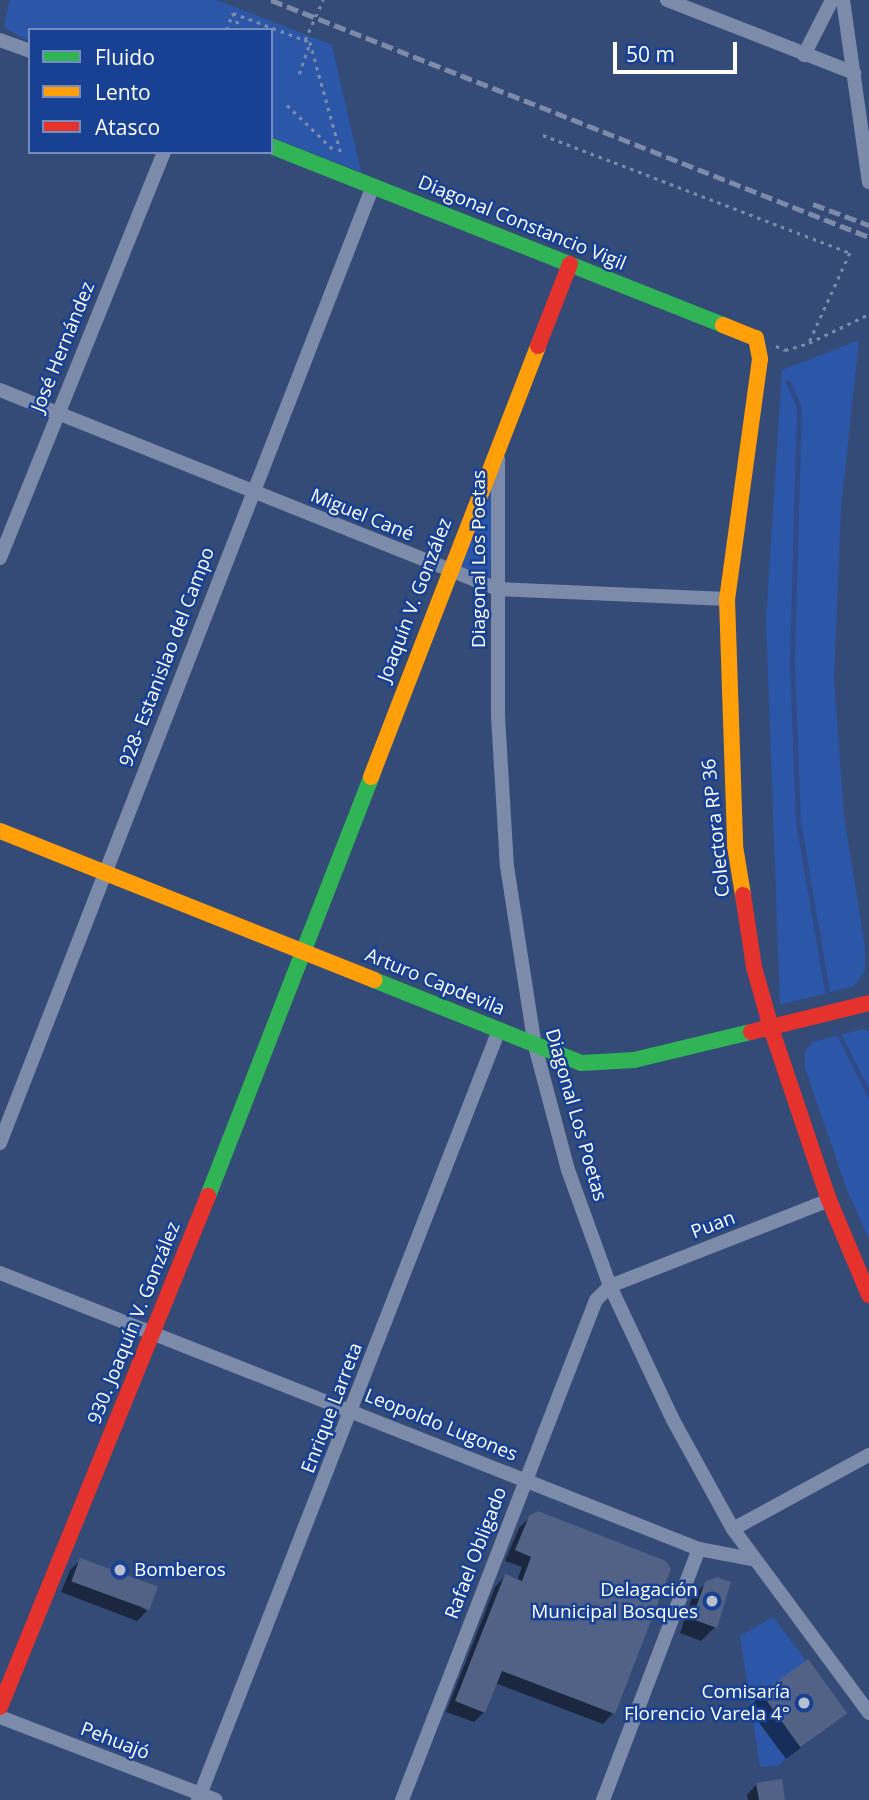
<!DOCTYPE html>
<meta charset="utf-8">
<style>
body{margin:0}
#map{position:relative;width:869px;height:1800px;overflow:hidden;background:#344a77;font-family:"Open Sans",sans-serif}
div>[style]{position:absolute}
.green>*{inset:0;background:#2c57a9}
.shadow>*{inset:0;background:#0007}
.stream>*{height:5px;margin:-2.5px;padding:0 2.5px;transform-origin:2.5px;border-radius:2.5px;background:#2f4a86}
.building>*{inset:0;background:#516286;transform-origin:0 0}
.path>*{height:2.5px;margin-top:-1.25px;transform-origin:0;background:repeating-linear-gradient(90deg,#7c8baa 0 3.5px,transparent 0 8.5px)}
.street>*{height:14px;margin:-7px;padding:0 7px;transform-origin:7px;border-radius:7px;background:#7c8baa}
.fast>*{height:16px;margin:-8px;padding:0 8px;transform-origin:8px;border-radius:8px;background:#30b455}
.slow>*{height:16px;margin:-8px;padding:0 8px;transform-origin:8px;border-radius:8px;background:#ff9f0a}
.jam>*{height:16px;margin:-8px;padding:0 8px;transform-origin:8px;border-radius:8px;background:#e5322d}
.rail>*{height:5px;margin-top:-2.5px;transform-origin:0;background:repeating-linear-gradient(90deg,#7d8ba9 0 12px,transparent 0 17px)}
.dots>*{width:19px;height:19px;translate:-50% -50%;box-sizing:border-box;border:4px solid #184093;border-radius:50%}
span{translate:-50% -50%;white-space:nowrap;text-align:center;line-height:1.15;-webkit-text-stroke:5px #184093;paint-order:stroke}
.street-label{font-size:19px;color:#fff}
.poi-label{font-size:19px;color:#fff}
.left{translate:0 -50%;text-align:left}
.right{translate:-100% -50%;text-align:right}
.legend{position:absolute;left:28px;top:28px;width:245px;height:126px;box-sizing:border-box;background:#184093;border:2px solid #748cbe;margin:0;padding:9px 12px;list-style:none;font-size:21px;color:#fff}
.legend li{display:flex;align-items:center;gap:14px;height:35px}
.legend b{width:35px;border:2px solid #748cbe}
.scale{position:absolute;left:613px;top:42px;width:124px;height:32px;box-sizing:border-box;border:4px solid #fff;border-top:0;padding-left:9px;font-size:21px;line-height:24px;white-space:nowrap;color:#fff;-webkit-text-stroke:5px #184093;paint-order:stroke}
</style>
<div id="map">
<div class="green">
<i style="clip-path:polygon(10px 0,217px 0,332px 45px,361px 172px,271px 137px,271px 30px,30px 30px,30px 42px,4px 27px)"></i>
<i style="clip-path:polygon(859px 340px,841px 508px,834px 678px,844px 816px,865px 947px,865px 970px,854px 986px,780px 1005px,766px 620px,782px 370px)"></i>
<i style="clip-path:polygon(495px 468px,490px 577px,455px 567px)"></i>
<i style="clip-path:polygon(863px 1029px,869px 1031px,869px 1239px,847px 1190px,805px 1068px,805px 1051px,813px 1042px)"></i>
<i style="clip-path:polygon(773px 1617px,807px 1662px,761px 1693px,800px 1746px,778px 1766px,760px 1767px,740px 1636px)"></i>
</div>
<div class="shadow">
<i style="clip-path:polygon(530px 1517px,613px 1713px,603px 1724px,495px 1683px,484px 1712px,474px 1722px,446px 1712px,495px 1587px,505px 1576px,517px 1581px,522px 1567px,505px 1561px,519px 1528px)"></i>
<i style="clip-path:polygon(81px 1560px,147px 1611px,137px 1621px,61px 1592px,70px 1570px)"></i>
<i style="clip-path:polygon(706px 1583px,715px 1627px,701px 1641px,680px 1633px,692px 1597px)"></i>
<i style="clip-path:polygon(762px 1694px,845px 1713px,786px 1759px,748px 1708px)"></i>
<i style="clip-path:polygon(757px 1784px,783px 1800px,748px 1800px,747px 1795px)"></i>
</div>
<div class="stream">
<i style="left:788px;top:382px;width:27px;rotate:66deg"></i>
<i style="left:799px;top:407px;width:258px;rotate:91.6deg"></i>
<i style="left:792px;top:665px;width:157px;rotate:87.8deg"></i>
<i style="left:798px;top:822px;width:179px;rotate:80.3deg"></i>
<i style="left:835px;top:1027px;width:76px;rotate:63.4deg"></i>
</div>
<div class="building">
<i style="clip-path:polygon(538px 1511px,666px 1561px,671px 1569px,615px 1714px,502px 1671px,485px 1713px,455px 1701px,505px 1574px,522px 1581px,531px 1557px,515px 1550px,529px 1516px)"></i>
<i style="left:80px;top:1558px;width:83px;height:25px;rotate:20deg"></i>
<i style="clip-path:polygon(717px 1577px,731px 1582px,717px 1628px,692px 1619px,705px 1582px)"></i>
<i style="left:808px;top:1659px;width:67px;height:58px;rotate:54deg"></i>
<i style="clip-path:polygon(782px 1779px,785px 1800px,759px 1800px,756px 1783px)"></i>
</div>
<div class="path">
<i style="left:233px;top:13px;width:19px;rotate:65deg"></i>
<i style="left:226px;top:30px;width:18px;rotate:-68deg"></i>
<i style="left:233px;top:13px;width:82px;rotate:20.6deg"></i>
<i style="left:310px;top:42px;width:116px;rotate:74.5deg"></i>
<i style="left:305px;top:40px;width:44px;rotate:-65.8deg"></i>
<i style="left:299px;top:74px;width:34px;rotate:-71deg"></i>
<i style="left:287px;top:105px;width:66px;rotate:43.8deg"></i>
<i style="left:543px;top:135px;width:329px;rotate:21deg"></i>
<i style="left:850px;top:253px;width:99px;rotate:114.5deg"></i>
<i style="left:776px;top:346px;width:10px;rotate:24deg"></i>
<i style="left:785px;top:350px;width:25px;rotate:-16deg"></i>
<i style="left:809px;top:343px;width:67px;rotate:-25.8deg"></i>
</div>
<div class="street">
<i style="left:667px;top:0;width:201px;rotate:21.3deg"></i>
<i style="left:843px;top:0;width:184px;rotate:81.9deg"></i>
<i style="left:0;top:40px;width:32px;rotate:20deg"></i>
<i style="left:804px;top:55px;width:62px;rotate:-63deg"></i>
<i style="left:0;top:390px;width:536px;rotate:21.78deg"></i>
<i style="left:498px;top:589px;width:229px;rotate:2.5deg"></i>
<i style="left:498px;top:459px;width:257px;rotate:90deg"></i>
<i style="left:498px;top:716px;width:150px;rotate:86.6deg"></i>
<i style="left:507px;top:866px;width:182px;rotate:81.2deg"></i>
<i style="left:535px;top:1046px;width:128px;rotate:75.1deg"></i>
<i style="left:568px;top:1170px;width:123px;rotate:70.1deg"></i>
<i style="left:610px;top:1286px;width:148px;rotate:64.8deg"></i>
<i style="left:673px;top:1420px;width:124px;rotate:61.2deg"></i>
<i style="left:733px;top:1529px;width:229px;rotate:53.5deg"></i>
<i style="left:0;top:558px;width:438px;rotate:-68deg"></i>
<i style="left:0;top:1143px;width:1027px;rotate:-68.71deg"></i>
<i style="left:0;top:1273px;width:752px;rotate:21.55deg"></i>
<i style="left:699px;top:1549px;width:54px;rotate:10.7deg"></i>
<i style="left:733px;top:1529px;width:155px;rotate:-28.6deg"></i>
<i style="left:0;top:1717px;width:231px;rotate:21deg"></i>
<i style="left:198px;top:1800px;width:827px;rotate:-68.65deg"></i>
<i style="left:402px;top:1800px;width:536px;rotate:-68.79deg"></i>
<i style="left:596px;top:1300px;width:20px;rotate:-45deg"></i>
<i style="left:610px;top:1286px;width:235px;rotate:-21.4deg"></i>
<i style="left:603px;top:1800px;width:269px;rotate:-69.1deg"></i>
</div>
<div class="fast">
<i style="left:271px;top:146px;width:486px;rotate:21.6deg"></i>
<i style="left:374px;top:980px;width:223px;rotate:21.8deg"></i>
<i style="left:581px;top:1063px;width:53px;rotate:-3.2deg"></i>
<i style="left:634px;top:1060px;width:120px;rotate:-13.5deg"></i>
<i style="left:208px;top:1196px;width:450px;rotate:-68.7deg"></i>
</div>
<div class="slow">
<i style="left:723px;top:325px;width:35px;rotate:22deg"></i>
<i style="left:756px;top:338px;width:21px;rotate:79deg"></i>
<i style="left:760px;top:359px;width:242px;rotate:97.8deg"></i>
<i style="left:727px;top:599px;width:247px;rotate:88.1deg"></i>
<i style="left:735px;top:846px;width:50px;rotate:80.7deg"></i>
<i style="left:371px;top:777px;width:462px;rotate:-68.8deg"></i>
<i style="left:0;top:831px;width:403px;rotate:21.7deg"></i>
</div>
<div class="jam">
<i style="left:538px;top:346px;width:88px;rotate:-68.7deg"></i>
<i style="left:743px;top:895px;width:73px;rotate:81.3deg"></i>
<i style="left:754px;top:967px;width:63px;rotate:74.4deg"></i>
<i style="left:771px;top:1028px;width:182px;rotate:71.4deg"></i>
<i style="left:829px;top:1200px;width:103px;rotate:67.2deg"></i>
<i style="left:751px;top:1032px;width:122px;rotate:-13.8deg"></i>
<i style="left:0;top:1707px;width:552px;rotate:-67.85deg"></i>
</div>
<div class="rail">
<i style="left:271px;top:0;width:643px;rotate:21.62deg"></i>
<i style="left:813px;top:204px;width:60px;rotate:20.6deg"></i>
</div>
<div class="dots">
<i style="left:120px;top:1570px;background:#b8c0cf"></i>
<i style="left:712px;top:1601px;background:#b8c0cf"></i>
<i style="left:804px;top:1703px;background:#b8c0cf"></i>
</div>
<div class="street-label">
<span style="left:522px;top:223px;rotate:22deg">Diagonal Constancio Vigil</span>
<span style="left:63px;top:347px;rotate:-68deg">José Hernández</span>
<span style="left:362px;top:515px;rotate:22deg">Miguel Cané</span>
<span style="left:479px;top:559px;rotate:-90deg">Diagonal Los Poetas</span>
<span style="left:415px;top:600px;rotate:-69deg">Joaquín V. González</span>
<span style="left:167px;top:657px;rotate:-69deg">928- Estanislao del Campo</span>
<span style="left:716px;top:828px;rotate:-96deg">Colectora RP 36</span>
<span style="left:435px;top:982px;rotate:22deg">Arturo Capdevila</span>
<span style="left:576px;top:1115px;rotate:74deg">Diagonal Los Poetas</span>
<span style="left:713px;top:1225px;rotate:-21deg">Puan</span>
<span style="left:134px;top:1323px;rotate:-68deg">930. Joaquín V. González</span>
<span style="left:332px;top:1408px;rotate:-69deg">Enrique Larreta</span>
<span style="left:441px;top:1425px;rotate:22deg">Leopoldo Lugones</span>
<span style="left:476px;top:1553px;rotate:-69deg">Rafael Obligado</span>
<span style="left:115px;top:1741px;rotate:21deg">Pehuajó</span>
</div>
<div class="poi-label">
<span class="left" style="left:134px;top:1570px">Bomberos</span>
<span class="right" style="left:698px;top:1601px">Delagación<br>Municipal Bosques</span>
<span class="right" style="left:790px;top:1703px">Comisaría<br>Florencio Varela 4°</span>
</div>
<ul class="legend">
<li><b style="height:9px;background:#30b455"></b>Fluido</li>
<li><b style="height:9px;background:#ff9f0a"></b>Lento</li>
<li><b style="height:9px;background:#e5322d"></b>Atasco</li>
</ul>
<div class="scale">50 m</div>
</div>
